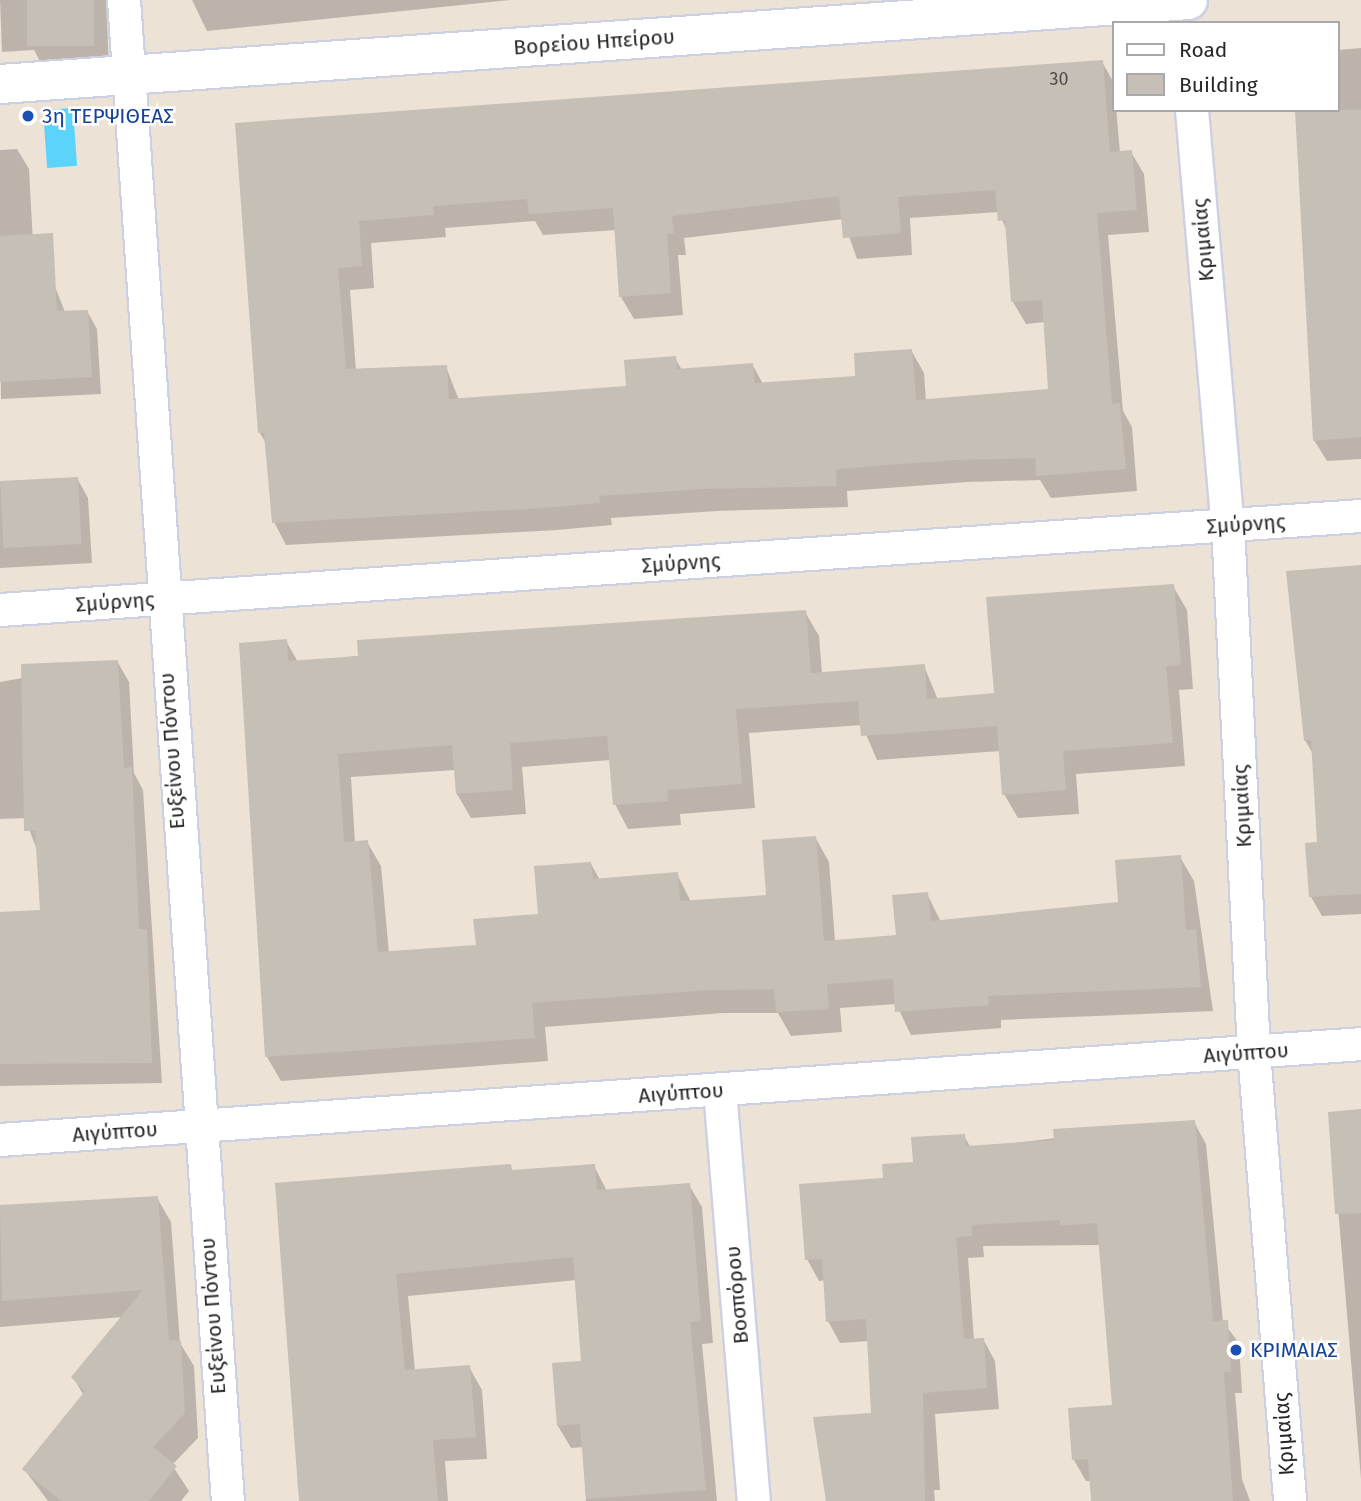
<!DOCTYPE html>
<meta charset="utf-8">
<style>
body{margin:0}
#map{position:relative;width:1361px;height:1501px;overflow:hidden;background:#ece2d6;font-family:"Fira Sans",sans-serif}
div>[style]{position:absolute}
.water>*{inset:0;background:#5cd3fa;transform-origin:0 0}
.shadow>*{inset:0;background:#0003}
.building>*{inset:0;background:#c6bfb6;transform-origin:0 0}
.roads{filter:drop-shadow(2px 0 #cbd0e2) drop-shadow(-2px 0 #cbd0e2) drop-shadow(0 2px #cbd0e2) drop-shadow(0 -2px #cbd0e2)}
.street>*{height:32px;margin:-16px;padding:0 16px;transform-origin:16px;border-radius:16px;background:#fff}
.secondary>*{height:38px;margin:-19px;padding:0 19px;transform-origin:19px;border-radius:19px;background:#fff}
.dots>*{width:19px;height:19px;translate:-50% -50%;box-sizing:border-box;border:4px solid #fff;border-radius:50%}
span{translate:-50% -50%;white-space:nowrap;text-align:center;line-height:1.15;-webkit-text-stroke:5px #fff;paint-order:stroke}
.number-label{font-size:18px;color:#4f4d4b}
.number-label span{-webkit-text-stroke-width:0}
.street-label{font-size:21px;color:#272727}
.transit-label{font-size:21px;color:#164399}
.left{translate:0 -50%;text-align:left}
.legend{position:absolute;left:1112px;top:21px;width:228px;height:91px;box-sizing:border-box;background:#fff;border:2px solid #a9a9a9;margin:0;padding:9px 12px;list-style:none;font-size:21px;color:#272727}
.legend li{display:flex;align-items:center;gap:14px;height:35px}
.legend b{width:35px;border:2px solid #a9a9a9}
</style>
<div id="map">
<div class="water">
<i style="left:73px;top:108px;width:58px;height:30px;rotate:86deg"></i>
</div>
<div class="shadow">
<i style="clip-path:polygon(0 0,106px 0,109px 67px,45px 71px,34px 50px,2px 52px)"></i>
<i style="clip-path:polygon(192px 0,510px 0,207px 31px)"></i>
<i style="clip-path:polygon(1361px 48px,1361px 459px,1327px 461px,1314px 440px,1338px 50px)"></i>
<i style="clip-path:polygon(evenodd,1102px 62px,1114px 83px,1120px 153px,1131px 152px,1144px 174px,1149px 232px,1108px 235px,1123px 411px,1132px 427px,1137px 491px,1051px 498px,1040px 480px,968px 482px,847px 491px,848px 507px,717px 511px,611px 518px,612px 525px,557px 530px,286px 545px,274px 522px,267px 445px,260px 433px,237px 124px,1102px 62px,999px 212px,1008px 234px,1013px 302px,1026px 324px,1045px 322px,1050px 391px,926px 401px,924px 373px,911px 350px,857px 377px,763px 384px,752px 364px,682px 370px,675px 358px,628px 388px,459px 400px,446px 367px,356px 371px,350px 290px,374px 288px,371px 243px,446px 237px,445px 228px,535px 221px,543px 235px,616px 230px,621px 297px,634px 319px,683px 315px,678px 255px,686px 255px,684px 238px,843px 219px,857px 259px,912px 255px,910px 218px,999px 212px)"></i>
<i style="clip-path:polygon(17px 149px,29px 169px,33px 243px,0 245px,0 150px)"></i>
<i style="clip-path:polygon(54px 284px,65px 312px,87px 311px,97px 329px,101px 394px,1px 399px,0 288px)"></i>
<i style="clip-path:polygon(77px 478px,88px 498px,92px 563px,0 568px,0 482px)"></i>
<i style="clip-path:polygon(1361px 567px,1361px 914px,1322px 916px,1311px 897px,1319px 844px,1313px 754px,1305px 740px)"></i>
<i style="clip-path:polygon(1173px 586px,1187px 610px,1193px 689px,1179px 690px,1185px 766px,1076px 774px,1079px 814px,1018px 818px,1004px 794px,1000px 751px,877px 760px,862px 725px,749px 733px,755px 808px,680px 814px,681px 825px,628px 829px,615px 804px,611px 760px,522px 767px,526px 814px,471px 818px,457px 794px,455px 770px,351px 777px,355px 843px,367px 842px,381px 866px,389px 953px,477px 947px,540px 916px,591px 864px,600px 880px,677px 874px,691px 902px,768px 897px,815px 837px,829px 862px,835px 941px,898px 936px,927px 894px,941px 922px,1120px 904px,1180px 857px,1194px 881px,1213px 1011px,1001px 1020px,1001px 1028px,911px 1035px,896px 1004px,840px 1008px,842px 1032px,791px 1036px,778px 1013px,723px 1013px,545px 1027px,548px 1061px,281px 1081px,267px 1057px,241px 644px,286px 641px,298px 662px,805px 612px,819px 636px,822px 673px,924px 666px,938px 700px,996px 695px)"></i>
<i style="clip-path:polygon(117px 661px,129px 682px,134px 773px,143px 790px,162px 1083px,0 1086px,0 914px,42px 912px,38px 853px,25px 818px,0 819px,0 682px)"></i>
<i style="clip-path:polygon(1361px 1111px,1361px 1479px,1330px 1113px)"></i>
<i style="clip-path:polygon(1194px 1122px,1206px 1144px,1223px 1322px,1239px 1343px,1242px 1393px,1235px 1393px,1242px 1479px,1250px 1501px,1095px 1501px,1092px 1481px,1086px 1481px,1074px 1460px,1070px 1410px,1114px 1407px,1100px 1245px,983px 1246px,984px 1257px,968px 1258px,974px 1340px,983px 1339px,995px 1361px,999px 1409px,935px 1414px,940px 1490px,934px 1490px,935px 1501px,828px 1501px,815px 1419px,873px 1415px,869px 1341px,840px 1343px,828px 1321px,825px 1280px,819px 1281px,807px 1259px,885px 1179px,964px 1136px,971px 1148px)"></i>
<i style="clip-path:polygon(594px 1166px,607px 1191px,689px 1185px,702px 1207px,713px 1343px,702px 1344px,717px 1501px,586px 1501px,583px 1447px,571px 1448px,558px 1426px,583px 1363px,577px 1280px,408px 1296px,415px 1371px,469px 1367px,482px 1390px,487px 1459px,445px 1461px,448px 1501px,301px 1501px,277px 1185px)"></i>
<i style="clip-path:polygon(157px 1198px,171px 1222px,180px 1343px,194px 1366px,198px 1438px,172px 1465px,189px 1491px,181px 1501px,48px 1501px,24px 1469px,84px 1396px,73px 1377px,123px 1317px,0 1327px,0 1208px)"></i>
</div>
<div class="building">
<i style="left:27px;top:0;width:67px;height:46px"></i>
<i style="clip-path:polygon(evenodd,1103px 60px,1110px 152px,1132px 150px,1137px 210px,1097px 213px,1112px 404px,1120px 403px,1126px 469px,1036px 476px,1035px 458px,955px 460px,836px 469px,837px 486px,704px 489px,599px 496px,600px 503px,543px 508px,272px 523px,264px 433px,258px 433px,235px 123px,1103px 60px,995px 190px,998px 221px,1005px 220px,1011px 302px,1042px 300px,1048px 389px,916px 400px,912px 349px,854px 353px,855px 376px,755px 383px,753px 363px,677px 369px,676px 356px,624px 360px,626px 386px,449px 399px,447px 365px,346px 369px,338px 268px,362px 266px,359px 221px,434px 215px,433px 206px,527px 199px,529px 214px,613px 208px,619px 297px,671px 293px,667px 234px,674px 233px,672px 216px,839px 196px,843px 238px,901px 233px,898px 197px,995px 190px)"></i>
<i style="clip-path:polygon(1295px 110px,1361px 110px,1361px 437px,1313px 441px)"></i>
<i style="clip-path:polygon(53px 233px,57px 311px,88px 310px,92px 377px,0 382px,0 236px)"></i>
<i style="left:78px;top:477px;width:67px;height:78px;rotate:87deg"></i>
<i style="clip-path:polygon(1361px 565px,1361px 894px,1309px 897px,1305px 843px,1317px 842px,1311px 740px,1304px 741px,1286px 571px)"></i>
<i style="clip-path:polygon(1174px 584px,1181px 665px,1166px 666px,1173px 743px,1063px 751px,1066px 790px,1002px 795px,997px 726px,861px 736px,858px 701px,736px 709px,742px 784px,667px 790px,668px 801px,613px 805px,607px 736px,510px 743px,513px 790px,456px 794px,452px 745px,338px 754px,344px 842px,368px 840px,378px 952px,476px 945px,473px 919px,538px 914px,534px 866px,591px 862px,593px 879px,678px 872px,680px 901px,766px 895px,762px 840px,816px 836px,824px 941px,896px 935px,892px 895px,928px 892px,931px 921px,1118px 902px,1115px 860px,1181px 855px,1186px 930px,1196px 929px,1201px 987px,988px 996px,989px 1005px,895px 1012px,893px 979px,827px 984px,829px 1009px,776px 1012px,774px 989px,709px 990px,532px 1003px,535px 1038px,265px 1057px,239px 643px,287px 639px,288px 661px,358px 656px,357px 640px,806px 610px,811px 673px,925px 664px,927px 699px,994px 693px,986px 597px)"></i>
<i style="clip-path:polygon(118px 660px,124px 768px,132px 767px,139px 929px,147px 929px,152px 1063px,0 1064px,0 912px,40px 910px,35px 831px,24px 831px,21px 664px)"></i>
<i style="clip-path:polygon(1361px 1109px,1361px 1213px,1335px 1214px,1328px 1112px)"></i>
<i style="clip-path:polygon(1195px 1120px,1213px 1321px,1228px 1320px,1231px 1372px,1224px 1372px,1233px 1501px,1091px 1501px,1088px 1459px,1072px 1460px,1068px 1408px,1112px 1405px,1097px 1223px,1060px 1226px,1060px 1220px,972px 1225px,972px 1236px,956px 1237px,964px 1339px,984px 1338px,987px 1388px,923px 1393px,925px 1501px,826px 1501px,813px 1417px,871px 1413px,866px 1319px,826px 1322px,822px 1259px,805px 1260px,799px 1184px,883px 1178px,882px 1164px,913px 1162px,911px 1137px,965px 1134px,966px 1146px,1054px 1140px,1053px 1129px)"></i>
<i style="clip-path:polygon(511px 1164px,512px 1170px,595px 1164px,597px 1190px,690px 1183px,701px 1321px,690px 1322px,706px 1490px,586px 1499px,580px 1424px,557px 1426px,552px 1363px,581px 1361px,573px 1257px,396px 1274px,405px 1370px,470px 1365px,476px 1437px,433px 1440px,438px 1501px,299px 1501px,275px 1183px)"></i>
<i style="clip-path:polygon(158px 1196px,169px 1340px,181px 1341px,185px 1413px,153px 1447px,177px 1466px,149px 1501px,61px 1501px,22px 1469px,85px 1391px,71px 1377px,143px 1290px,2px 1301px,0 1205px)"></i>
</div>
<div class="roads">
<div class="street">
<i style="left:124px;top:0;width:1505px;rotate:86.04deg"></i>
<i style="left:1192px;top:110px;width:418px;rotate:85.1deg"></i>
<i style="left:1228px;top:526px;width:527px;rotate:87.17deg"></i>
<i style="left:1254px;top:1052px;width:450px;rotate:85.4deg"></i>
<i style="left:0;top:610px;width:1364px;rotate:-3.95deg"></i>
<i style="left:720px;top:1090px;width:412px;rotate:85.3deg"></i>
<i style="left:0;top:1140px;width:1364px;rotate:-4.03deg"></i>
</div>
<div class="secondary">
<i style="left:0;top:84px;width:1191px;rotate:-4.04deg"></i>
</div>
</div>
<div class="dots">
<i style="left:28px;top:116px;background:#1a4fb4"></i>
<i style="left:1236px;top:1350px;background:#1a4fb4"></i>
</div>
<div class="number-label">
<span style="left:1059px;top:79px">30</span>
</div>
<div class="street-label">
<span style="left:594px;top:42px;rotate:-4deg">Βορείου Ηπείρου</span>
<span style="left:1203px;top:240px;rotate:-95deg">Κριμαίας</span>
<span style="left:1246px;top:524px;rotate:-4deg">Σμύρνης</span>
<span style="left:681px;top:563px;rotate:-4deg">Σμύρνης</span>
<span style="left:115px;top:602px;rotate:-4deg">Σμύρνης</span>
<span style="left:172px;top:751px;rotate:-94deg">Ευξείνου Πόντου</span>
<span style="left:1242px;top:806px;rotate:-93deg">Κριμαίας</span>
<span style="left:1246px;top:1053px;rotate:-4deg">Αιγύπτου</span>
<span style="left:681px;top:1093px;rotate:-4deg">Αιγύπτου</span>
<span style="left:115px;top:1132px;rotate:-4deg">Αιγύπτου</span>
<span style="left:737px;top:1295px;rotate:-95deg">Βοσπόρου</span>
<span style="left:213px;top:1316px;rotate:-94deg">Ευξείνου Πόντου</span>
<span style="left:1284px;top:1434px;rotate:-94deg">Κριμαίας</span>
</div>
<div class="transit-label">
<span class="left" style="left:42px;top:116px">3η ΤΕΡΨΙΘΕΑΣ</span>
<span class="left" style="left:1250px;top:1350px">ΚΡΙΜΑΙΑΣ</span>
</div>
<ul class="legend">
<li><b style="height:9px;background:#fff"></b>Road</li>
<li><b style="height:19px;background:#c6bfb6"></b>Building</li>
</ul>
</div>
